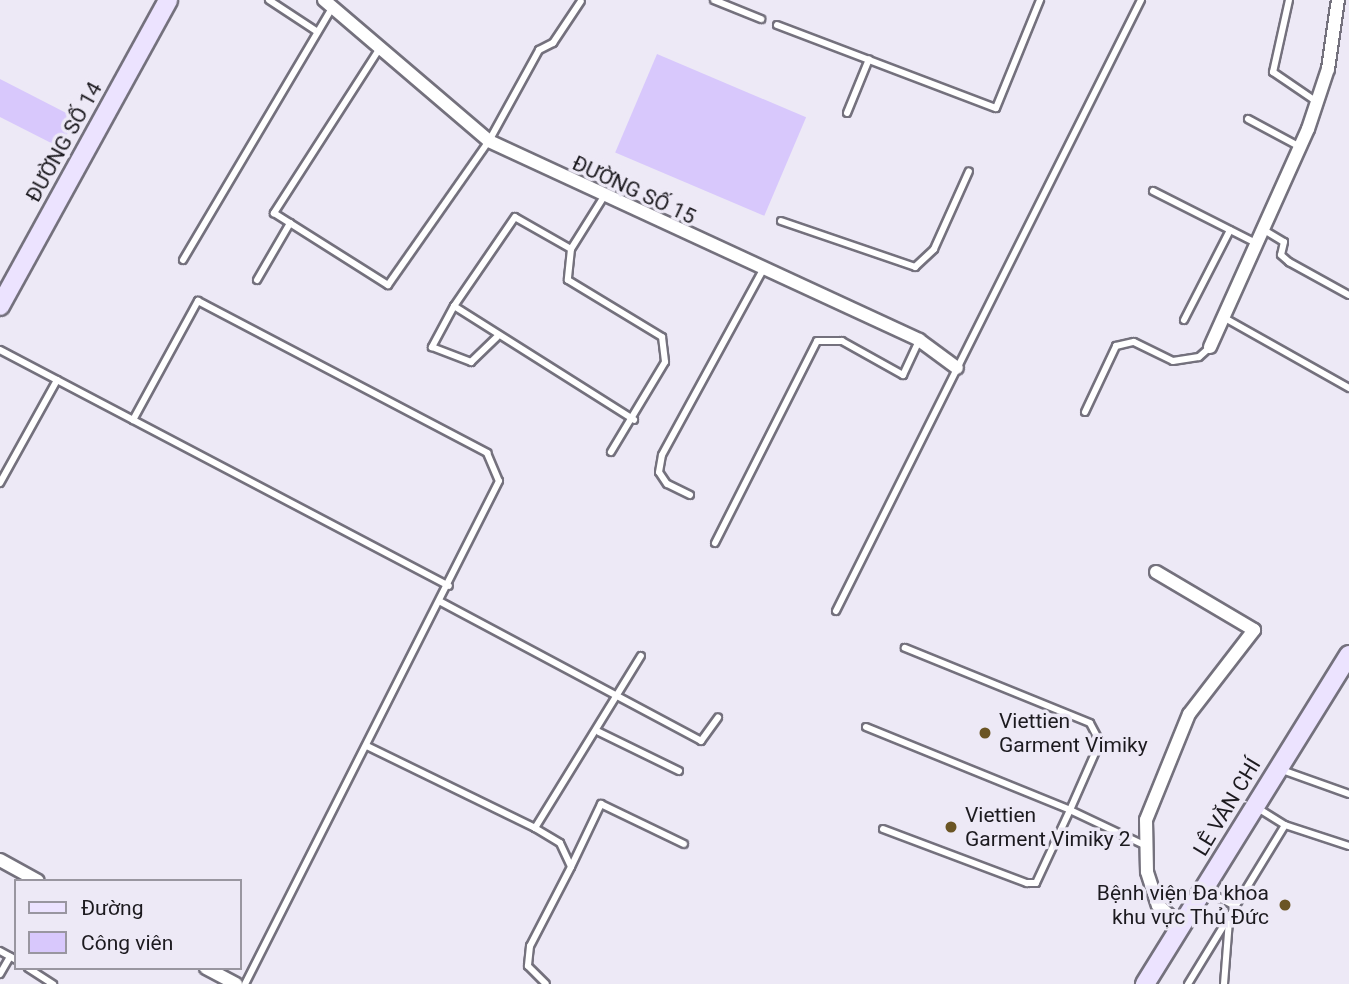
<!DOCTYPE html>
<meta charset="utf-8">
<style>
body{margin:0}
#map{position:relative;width:1349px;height:984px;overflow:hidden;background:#ede9f6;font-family:Roboto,sans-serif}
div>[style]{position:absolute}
.green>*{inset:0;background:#d8c8fc;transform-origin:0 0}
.roads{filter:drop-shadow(2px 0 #74717d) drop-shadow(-2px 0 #74717d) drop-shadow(0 2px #74717d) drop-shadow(0 -2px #74717d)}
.lane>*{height:6px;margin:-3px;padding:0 3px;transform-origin:3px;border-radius:3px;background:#fff}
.street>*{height:12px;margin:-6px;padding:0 6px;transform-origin:6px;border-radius:6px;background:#fff}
.secondary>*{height:18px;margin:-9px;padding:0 9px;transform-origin:9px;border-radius:9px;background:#ece3ff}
.dots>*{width:19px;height:19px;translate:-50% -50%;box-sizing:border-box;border:4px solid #ede9f6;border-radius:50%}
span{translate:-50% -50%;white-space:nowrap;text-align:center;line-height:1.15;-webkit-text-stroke:7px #ede9f6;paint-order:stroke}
.street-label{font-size:21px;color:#1c1a1f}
.poi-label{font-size:21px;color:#1c1a1f}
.left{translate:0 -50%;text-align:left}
.right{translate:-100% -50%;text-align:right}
.legend{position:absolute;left:14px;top:879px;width:228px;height:91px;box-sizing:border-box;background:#ede9f6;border:2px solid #9996a0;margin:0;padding:9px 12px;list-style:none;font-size:21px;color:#1c1a1f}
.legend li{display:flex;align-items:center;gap:14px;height:35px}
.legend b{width:35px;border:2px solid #9996a0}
</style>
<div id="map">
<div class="green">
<i style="left:657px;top:54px;width:162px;height:107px;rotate:23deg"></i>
<i style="clip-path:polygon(0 79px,76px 118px,61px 148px,0 117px)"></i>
</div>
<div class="roads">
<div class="lane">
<i style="left:269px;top:0;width:56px;rotate:33.4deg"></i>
<i style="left:714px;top:0;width:51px;rotate:22deg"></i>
<i style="left:1289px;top:0;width:74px;rotate:102.5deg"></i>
<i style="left:1273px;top:72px;width:53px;rotate:34.3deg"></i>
<i style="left:777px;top:25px;width:234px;rotate:20.8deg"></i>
<i style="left:996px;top:108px;width:117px;rotate:-67.8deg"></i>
<i style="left:378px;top:51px;width:193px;rotate:122.7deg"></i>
<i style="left:274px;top:213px;width:135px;rotate:32.3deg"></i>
<i style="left:388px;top:285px;width:176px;rotate:-55deg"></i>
<i style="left:489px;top:141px;width:104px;rotate:-61.2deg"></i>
<i style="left:539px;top:50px;width:16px;rotate:-27deg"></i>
<i style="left:553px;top:43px;width:50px;rotate:-56.3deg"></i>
<i style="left:847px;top:113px;width:58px;rotate:-67.8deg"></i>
<i style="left:1248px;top:119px;width:59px;rotate:28.3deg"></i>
<i style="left:1153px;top:191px;width:115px;rotate:26.8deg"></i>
<i style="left:603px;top:198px;width:60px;rotate:122.1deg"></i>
<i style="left:571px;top:249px;width:31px;rotate:96deg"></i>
<i style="left:568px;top:280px;width:110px;rotate:31.2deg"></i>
<i style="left:662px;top:337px;width:25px;rotate:83deg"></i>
<i style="left:665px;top:362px;width:105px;rotate:121deg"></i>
<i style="left:781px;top:221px;width:142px;rotate:18.9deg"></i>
<i style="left:915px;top:267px;width:26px;rotate:-43deg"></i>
<i style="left:934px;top:249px;width:85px;rotate:-65.8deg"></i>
<i style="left:1264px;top:230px;width:23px;rotate:31deg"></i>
<i style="left:1284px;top:242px;width:13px;rotate:103deg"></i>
<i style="left:1281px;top:255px;width:11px;rotate:41deg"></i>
<i style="left:1289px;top:262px;width:68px;rotate:28.8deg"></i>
<i style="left:571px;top:249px;width:64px;rotate:-150.3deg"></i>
<i style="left:515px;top:217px;width:108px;rotate:124.4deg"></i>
<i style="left:454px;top:306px;width:213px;rotate:32.3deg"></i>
<i style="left:183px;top:260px;width:293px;rotate:-59.4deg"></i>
<i style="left:257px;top:280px;width:66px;rotate:-59.9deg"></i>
<i style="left:454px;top:306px;width:47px;rotate:118.2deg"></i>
<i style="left:432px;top:347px;width:42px;rotate:21deg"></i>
<i style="left:471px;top:362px;width:36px;rotate:-44deg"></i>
<i style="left:1223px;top:317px;width:145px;rotate:29.4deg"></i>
<i style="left:1184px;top:320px;width:101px;rotate:-62.9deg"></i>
<i style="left:0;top:350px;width:507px;rotate:27.73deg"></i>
<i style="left:1085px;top:412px;width:73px;rotate:-64.8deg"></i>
<i style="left:1116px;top:346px;width:18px;rotate:-13deg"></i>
<i style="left:1134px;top:342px;width:43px;rotate:26deg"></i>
<i style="left:1173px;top:361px;width:26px;rotate:-9deg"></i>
<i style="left:1199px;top:357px;width:15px;rotate:-42deg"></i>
<i style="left:133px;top:420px;width:136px;rotate:-61.4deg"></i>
<i style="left:198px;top:301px;width:327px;rotate:27.7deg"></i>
<i style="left:487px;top:453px;width:30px;rotate:67deg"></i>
<i style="left:499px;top:481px;width:563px;rotate:116.79deg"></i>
<i style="left:0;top:483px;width:118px;rotate:-61deg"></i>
<i style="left:690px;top:495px;width:25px;rotate:-154deg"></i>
<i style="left:667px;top:484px;width:14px;rotate:-124deg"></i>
<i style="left:659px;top:472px;width:17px;rotate:-80deg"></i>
<i style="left:662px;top:455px;width:211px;rotate:-61.4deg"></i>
<i style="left:715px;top:543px;width:226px;rotate:-63.2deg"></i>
<i style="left:817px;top:341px;width:25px"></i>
<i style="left:842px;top:341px;width:70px;rotate:29.1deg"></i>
<i style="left:903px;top:375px;width:38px;rotate:-65deg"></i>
<i style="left:441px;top:602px;width:295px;rotate:28.1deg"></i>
<i style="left:701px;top:741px;width:29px;rotate:-54deg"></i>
<i style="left:836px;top:611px;width:683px;rotate:-63.47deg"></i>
<i style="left:866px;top:727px;width:220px;rotate:22.1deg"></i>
<i style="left:1070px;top:810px;width:74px;rotate:-66.2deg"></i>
<i style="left:1100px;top:742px;width:21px;rotate:-118deg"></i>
<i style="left:1090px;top:723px;width:200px;rotate:-157.9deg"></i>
<i style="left:599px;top:732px;width:89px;rotate:26deg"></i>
<i style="left:367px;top:746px;width:187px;rotate:26deg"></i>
<i style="left:535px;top:828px;width:202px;rotate:-58.4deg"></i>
<i style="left:1282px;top:770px;width:71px;rotate:19.7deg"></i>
<i style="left:1256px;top:807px;width:34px;rotate:32deg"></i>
<i style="left:1285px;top:825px;width:67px;rotate:18.2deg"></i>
<i style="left:535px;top:828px;width:29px;rotate:31deg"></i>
<i style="left:560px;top:843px;width:26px;rotate:65deg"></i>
<i style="left:571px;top:867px;width:89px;rotate:117.4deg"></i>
<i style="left:530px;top:946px;width:20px;rotate:96deg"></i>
<i style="left:528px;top:966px;width:25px;rotate:45deg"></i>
<i style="left:883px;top:829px;width:154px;rotate:20.6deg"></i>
<i style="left:1027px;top:883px;width:9px"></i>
<i style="left:1036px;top:883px;width:81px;rotate:-65deg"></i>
<i style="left:1070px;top:810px;width:84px;rotate:25.3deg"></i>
<i style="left:571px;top:867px;width:70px;rotate:-64.5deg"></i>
<i style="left:601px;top:804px;width:92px;rotate:25.7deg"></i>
<i style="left:1206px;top:891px;width:33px;rotate:27deg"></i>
<i style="left:0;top:951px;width:18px;rotate:29deg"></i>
<i style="left:28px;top:968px;width:30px;rotate:33deg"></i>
<i style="left:0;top:974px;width:20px;rotate:-60deg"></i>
<i style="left:1188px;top:984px;width:186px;rotate:-58.6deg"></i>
<i style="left:1224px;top:984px;width:64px;rotate:-85.5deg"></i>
</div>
<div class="street">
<i style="left:324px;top:0;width:217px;rotate:40.5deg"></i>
<i style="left:489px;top:141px;width:474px;rotate:24.8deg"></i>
<i style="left:919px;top:340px;width:47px;rotate:36.4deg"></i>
<i style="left:1210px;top:347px;width:239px;rotate:-65.8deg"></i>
<i style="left:1308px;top:129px;width:63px;rotate:-71.6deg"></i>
<i style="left:1328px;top:69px;width:70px;rotate:-81.8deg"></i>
<i style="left:1156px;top:572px;width:114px;rotate:30.6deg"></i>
<i style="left:1254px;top:630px;width:106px;rotate:127.7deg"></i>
<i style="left:1189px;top:714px;width:114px;rotate:112.1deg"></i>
<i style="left:1146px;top:820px;width:52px;rotate:88.9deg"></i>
<i style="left:1147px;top:872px;width:35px;rotate:72deg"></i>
<i style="left:1158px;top:905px;width:33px;rotate:43deg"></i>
<i style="left:0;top:860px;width:43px;rotate:28.9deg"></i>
<i style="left:206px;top:968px;width:34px;rotate:28deg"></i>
</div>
<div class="secondary">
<i style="left:0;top:306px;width:349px;rotate:-61.2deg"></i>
<i style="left:1145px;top:984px;width:387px;rotate:-58.2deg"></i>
</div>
</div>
<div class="dots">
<i style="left:985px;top:733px;background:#6b5524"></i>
<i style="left:951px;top:827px;background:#6b5524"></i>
<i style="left:1285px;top:905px;background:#6b5524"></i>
</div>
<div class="street-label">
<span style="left:64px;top:142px;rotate:-61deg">ĐƯỜNG SỐ 14</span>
<span style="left:634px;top:190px;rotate:25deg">ĐƯỜNG SỐ 15</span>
<span style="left:1227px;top:807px;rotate:-59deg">LÊ VĂN CHÍ</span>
</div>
<div class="poi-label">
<span class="left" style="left:999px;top:733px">Viettien<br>Garment Vimiky</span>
<span class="left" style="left:965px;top:827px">Viettien<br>Garment Vimiky 2</span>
<span class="right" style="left:1269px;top:905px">Bệnh viện Đa khoa<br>khu vực Thủ Đức</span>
</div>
<ul class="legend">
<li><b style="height:9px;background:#ece3ff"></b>Đường</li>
<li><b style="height:19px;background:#d8c8fc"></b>Công viên</li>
</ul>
</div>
